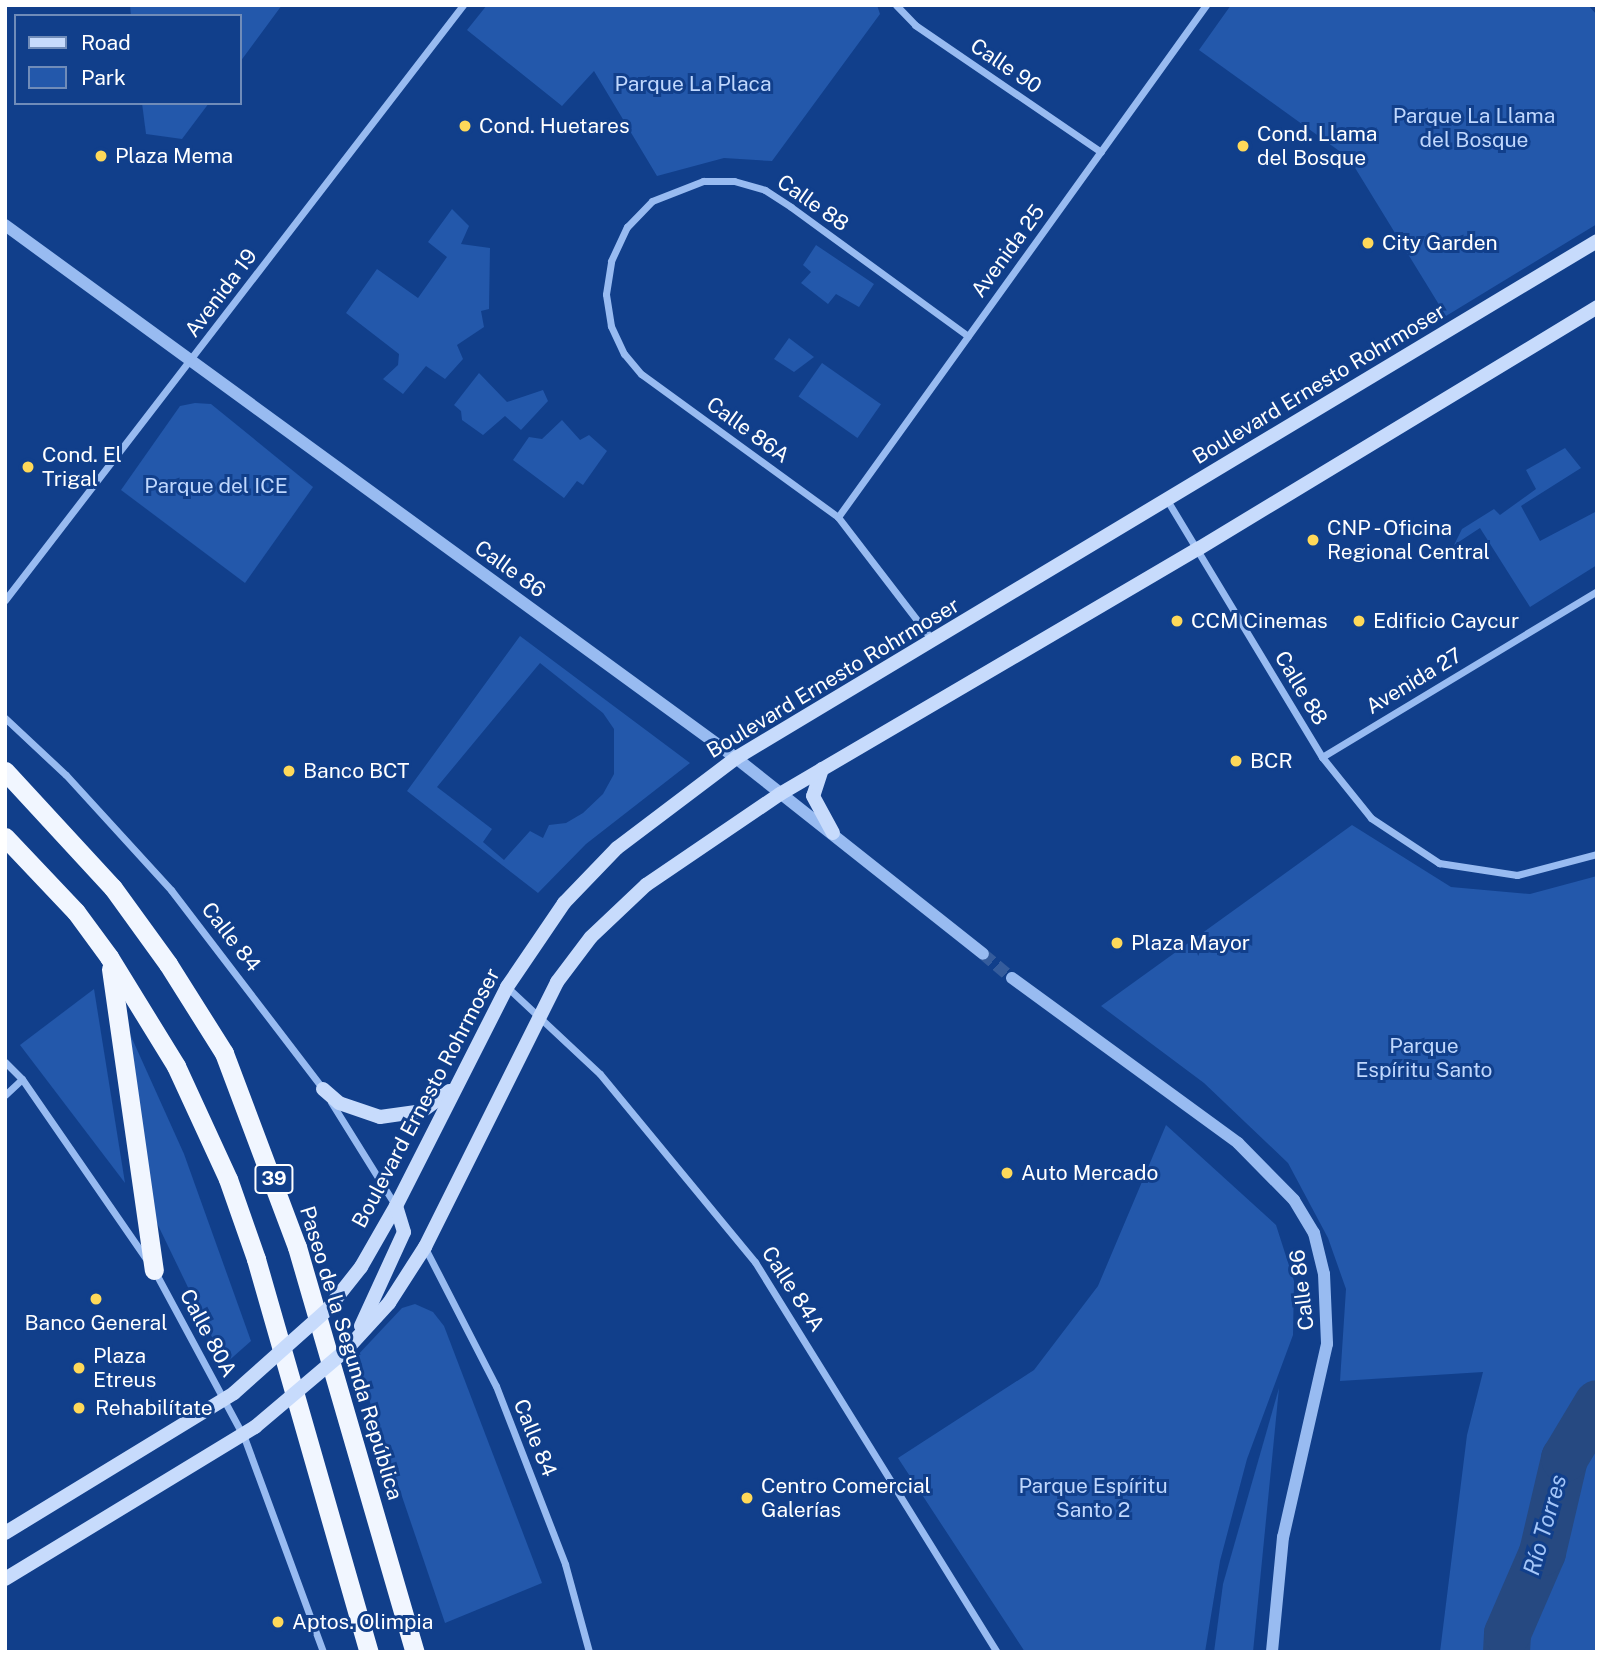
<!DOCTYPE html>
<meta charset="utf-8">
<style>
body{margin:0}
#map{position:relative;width:1602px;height:1657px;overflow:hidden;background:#113f8b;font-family:"Public Sans",sans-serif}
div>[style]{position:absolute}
.green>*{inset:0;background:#2358ab;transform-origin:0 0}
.river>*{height:47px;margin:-23.5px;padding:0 23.5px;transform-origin:23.5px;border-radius:23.5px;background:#264981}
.tertiary-tunnel>*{height:12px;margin-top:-6px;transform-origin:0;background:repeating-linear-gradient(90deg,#355c9c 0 12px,transparent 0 18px)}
.minor>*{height:7px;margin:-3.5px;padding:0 3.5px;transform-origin:3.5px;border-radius:3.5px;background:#98bbf1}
.tertiary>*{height:12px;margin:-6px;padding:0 6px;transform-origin:6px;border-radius:6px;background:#98bbf1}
.secondary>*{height:14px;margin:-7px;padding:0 7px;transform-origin:7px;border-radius:7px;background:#c7dbfc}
.trunk>*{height:19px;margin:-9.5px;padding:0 9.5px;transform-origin:9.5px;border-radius:9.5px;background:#f1f6ff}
.secondary-bridge>*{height:14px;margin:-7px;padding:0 7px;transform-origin:7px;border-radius:7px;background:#c7dbfc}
.dots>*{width:19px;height:19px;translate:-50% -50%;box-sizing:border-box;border:4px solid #113f8b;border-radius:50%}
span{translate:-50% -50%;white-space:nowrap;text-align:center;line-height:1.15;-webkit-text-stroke:6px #113f8b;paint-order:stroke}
.shield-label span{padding:2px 5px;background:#113f8b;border:2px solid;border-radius:5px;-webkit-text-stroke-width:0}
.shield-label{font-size:19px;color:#fff;font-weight:700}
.street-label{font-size:21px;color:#fff}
.park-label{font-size:21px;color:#bfd7fd}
.poi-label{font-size:21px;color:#fff}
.left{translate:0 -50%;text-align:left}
.water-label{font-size:23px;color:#a4c6f9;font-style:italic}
.frame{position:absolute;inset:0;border:7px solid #fff;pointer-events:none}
.legend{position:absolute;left:14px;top:14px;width:228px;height:91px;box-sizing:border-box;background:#113f8b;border:2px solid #708cb9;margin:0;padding:9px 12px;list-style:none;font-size:21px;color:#fff}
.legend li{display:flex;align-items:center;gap:14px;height:35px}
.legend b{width:35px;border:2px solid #708cb9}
</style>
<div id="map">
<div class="green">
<i style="clip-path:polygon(130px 5px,282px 5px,240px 62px,240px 16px,131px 16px)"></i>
<i style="clip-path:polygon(487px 5px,877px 5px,880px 14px,772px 161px,724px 158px,657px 176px,594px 71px,562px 106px,467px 30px)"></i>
<i style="clip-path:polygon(1231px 5px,1588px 5px,1597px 15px,1597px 224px,1446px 316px,1349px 158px,1199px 50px)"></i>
<i style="clip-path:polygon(142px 103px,209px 103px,182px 139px,146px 134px)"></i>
<i style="clip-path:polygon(452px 209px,469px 226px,461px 244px,490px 248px,489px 309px,481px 311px,484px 327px,457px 345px,463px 359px,445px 379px,426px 366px,403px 394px,383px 379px,398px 365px,399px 354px,346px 313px,377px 269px,418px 298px,447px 257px,428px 242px)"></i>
<i style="clip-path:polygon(816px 245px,874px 284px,859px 307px,836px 294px,828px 304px,801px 283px,811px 272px,803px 265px)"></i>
<i style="clip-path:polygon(789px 338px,814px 357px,794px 372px,774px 359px)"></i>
<i style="left:822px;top:363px;width:72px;height:41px;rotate:35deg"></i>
<i style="clip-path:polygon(479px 373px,507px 402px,543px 390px,548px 401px,521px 430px,505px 416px,483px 435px,462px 420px,461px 411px,454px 405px)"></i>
<i style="clip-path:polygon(195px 403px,211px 404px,313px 487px,245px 583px,121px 490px,180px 406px)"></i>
<i style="clip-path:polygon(562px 420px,580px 440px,589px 435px,607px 451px,583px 485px,577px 481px,564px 498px,513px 460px,529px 437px,542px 439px)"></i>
<i style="clip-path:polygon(1565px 448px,1581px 468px,1521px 506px,1540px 541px,1597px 511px,1597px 565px,1530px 607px,1480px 528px,1454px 545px,1462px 529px,1494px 509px,1500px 515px,1536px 489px,1526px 470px)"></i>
<i style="clip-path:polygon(evenodd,520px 636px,690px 763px,586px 844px,538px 893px,407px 791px,520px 636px,540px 663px,603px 713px,614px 729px,614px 774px,603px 794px,583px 813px,566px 823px,549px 825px,543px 838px,530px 831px,504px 860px,483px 842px,492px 829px,437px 787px,540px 663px)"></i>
<i style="clip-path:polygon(1352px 825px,1451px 887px,1530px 894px,1597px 876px,1597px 1652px,1440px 1652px,1467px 1435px,1483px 1372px,1340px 1381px,1346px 1289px,1328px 1238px,1288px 1163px,1204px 1083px,1101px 1006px)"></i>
<i style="clip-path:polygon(94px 989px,125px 1183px,20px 1045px)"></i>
<i style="clip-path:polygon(130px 1034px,184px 1154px,251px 1341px,225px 1364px,155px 1219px)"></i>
<i style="clip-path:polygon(1166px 1125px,1276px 1225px,1294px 1281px,1293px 1335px,1247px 1459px,1220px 1561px,1205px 1652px,1025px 1652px,898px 1458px,1034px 1370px,1098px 1286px)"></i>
<i style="clip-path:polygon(415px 1304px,433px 1312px,444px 1326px,542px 1583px,445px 1623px,355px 1358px,402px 1308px)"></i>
<i style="clip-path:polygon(1279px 1388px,1253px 1652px,1214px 1652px,1223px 1584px)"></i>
</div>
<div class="river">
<i style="left:1506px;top:1652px;width:19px;rotate:-87deg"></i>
<i style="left:1507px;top:1633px;width:88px;rotate:-66.6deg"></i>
<i style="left:1542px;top:1552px;width:97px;rotate:-76.8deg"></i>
<i style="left:1564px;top:1458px;width:64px;rotate:-59deg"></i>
</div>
<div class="tertiary-tunnel">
<i style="left:983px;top:954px;width:38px;rotate:40deg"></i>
</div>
<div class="minor">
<i style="left:896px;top:5px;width:28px;rotate:46deg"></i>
<i style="left:915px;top:25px;width:225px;rotate:34.3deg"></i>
<i style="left:1167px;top:500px;width:300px;rotate:58.9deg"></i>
<i style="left:1322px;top:757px;width:78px;rotate:51.2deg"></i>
<i style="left:1371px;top:818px;width:82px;rotate:33.5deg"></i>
<i style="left:1439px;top:863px;width:79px;rotate:8.7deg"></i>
<i style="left:1517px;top:875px;width:83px;rotate:-14.7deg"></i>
<i style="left:838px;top:517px;width:631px;rotate:-54.29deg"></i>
<i style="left:5px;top:600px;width:751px;rotate:-52.41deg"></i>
<i style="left:933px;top:641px;width:156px;rotate:-127.5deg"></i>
<i style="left:838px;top:517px;width:243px;rotate:-144deg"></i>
<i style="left:641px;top:374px;width:26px;rotate:-130deg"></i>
<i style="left:624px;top:354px;width:31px;rotate:-115deg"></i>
<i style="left:611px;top:326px;width:32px;rotate:-99deg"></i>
<i style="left:606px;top:294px;width:33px;rotate:-81deg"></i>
<i style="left:611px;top:261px;width:38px;rotate:-65deg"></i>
<i style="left:627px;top:227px;width:36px;rotate:-46deg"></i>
<i style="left:652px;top:201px;width:55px;rotate:-21.4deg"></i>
<i style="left:703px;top:181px;width:31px"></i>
<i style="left:734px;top:181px;width:32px;rotate:16deg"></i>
<i style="left:765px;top:190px;width:31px;rotate:33deg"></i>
<i style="left:791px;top:207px;width:219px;rotate:36.1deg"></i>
<i style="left:5px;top:718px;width:83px;rotate:43.1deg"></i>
<i style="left:66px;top:775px;width:156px;rotate:47.6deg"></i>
<i style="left:171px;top:890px;width:250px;rotate:52.6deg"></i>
<i style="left:1322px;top:757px;width:321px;rotate:-31.1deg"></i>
<i style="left:507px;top:987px;width:127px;rotate:43.1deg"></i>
<i style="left:600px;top:1074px;width:244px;rotate:50.5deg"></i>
<i style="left:755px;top:1262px;width:459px;rotate:58.2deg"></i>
<i style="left:5px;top:1062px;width:24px;rotate:45deg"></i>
<i style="left:22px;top:1079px;width:220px;rotate:55.4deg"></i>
<i style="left:5px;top:1095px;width:23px;rotate:-43deg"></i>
<i style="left:331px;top:1102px;width:121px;rotate:58.1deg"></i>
<i style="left:425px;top:1248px;width:155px;rotate:62.8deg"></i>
<i style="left:496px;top:1386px;width:191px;rotate:68.8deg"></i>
<i style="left:565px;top:1564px;width:91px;rotate:74.7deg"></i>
<i style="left:154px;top:1270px;width:190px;rotate:61.7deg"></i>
<i style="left:244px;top:1437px;width:229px;rotate:69.8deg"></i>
</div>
<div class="tertiary">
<i style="left:5px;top:225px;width:905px;rotate:36.1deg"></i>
<i style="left:736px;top:758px;width:315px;rotate:38.4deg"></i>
<i style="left:1012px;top:978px;width:280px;rotate:36.1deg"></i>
<i style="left:1238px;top:1143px;width:80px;rotate:45.5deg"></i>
<i style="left:1294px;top:1200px;width:39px;rotate:59deg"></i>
<i style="left:1314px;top:1233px;width:42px;rotate:76.3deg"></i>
<i style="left:1324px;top:1274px;width:70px;rotate:87.5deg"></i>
<i style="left:1327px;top:1344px;width:198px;rotate:102.8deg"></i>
<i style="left:1283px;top:1537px;width:116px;rotate:95.5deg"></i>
</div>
<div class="secondary">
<i style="left:822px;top:769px;width:28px;rotate:108deg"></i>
<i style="left:813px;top:796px;width:42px;rotate:61.6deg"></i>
<i style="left:323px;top:1089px;width:21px;rotate:41deg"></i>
<i style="left:339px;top:1103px;width:43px;rotate:18.9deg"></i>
<i style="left:380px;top:1117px;width:42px;rotate:-8.1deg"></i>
<i style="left:422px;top:1111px;width:34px;rotate:-36deg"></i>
<i style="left:327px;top:1310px;width:55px;rotate:-51.7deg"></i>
<i style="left:361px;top:1267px;width:70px;rotate:-60.2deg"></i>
<i style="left:396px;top:1206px;width:246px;rotate:-63.1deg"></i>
<i style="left:507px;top:987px;width:102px;rotate:-55.8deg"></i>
<i style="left:564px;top:903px;width:76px;rotate:-46.1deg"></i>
<i style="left:617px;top:848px;width:149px;rotate:-37.1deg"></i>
<i style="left:736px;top:758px;width:1004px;rotate:-30.98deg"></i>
<i style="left:361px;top:1326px;width:103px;rotate:-65.4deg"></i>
<i style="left:404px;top:1232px;width:27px;rotate:-107deg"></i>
<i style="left:346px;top:1350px;width:64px;rotate:-47.5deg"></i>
<i style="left:389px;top:1303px;width:67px;rotate:-57.3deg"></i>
<i style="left:425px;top:1247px;width:296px;rotate:-63.5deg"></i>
<i style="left:557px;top:982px;width:56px;rotate:-52.9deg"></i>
<i style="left:591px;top:937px;width:76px;rotate:-43.4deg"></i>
<i style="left:646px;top:885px;width:162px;rotate:-34.2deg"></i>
<i style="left:780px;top:794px;width:485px;rotate:-30.4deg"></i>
<i style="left:1198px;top:549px;width:467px;rotate:-31.2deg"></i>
<i style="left:5px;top:1533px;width:268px;rotate:-31.4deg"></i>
<i style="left:5px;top:1579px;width:293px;rotate:-31.3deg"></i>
</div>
<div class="trunk">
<i style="left:5px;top:771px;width:159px;rotate:47.3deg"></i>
<i style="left:113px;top:888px;width:94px;rotate:54.1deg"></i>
<i style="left:168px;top:964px;width:105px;rotate:57.8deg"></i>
<i style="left:224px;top:1053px;width:207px;rotate:69.4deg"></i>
<i style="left:297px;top:1247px;width:422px;rotate:73.8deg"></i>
<i style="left:5px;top:837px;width:103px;rotate:46.6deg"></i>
<i style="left:76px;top:912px;width:56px;rotate:53.7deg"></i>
<i style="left:109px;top:957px;width:128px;rotate:58.4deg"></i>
<i style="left:176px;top:1066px;width:124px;rotate:65.3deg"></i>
<i style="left:228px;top:1179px;width:85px;rotate:70.7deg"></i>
<i style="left:256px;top:1259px;width:409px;rotate:74deg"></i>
<i style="left:111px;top:969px;width:304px;rotate:81.9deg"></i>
</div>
<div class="secondary-bridge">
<i style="left:234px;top:1393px;width:125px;rotate:-41.7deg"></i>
<i style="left:255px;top:1427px;width:119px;rotate:-40.2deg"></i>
</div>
<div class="dots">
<i style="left:465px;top:126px;background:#ffd959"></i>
<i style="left:1243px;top:146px;background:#ffd959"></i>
<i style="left:101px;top:156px;background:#ffd959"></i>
<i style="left:1368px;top:243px;background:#ffd959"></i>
<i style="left:28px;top:467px;background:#ffd959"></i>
<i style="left:1313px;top:540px;background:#ffd959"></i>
<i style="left:1177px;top:621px;background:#ffd959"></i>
<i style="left:1359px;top:621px;background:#ffd959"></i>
<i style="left:1236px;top:761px;background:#ffd959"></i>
<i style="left:289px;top:771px;background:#ffd959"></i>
<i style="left:1117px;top:943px;background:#ffd959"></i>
<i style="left:1007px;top:1173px;background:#ffd959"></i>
<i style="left:96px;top:1299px;background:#ffd959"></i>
<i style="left:79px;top:1368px;background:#ffd959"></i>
<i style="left:79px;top:1408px;background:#ffd959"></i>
<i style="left:747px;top:1498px;background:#ffd959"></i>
<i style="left:278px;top:1622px;background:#ffd959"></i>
</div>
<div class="shield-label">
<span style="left:274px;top:1179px">39</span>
</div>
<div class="street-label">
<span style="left:1006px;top:66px;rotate:34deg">Calle 90</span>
<span style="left:813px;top:203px;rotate:35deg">Calle 88</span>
<span style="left:1008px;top:251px;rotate:-54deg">Avenida 25</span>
<span style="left:221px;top:293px;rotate:-53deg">Avenida 19</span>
<span style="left:1319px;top:384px;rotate:-31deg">Boulevard Ernesto Rohrmoser</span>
<span style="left:748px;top:430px;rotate:36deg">Calle 86A</span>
<span style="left:510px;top:569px;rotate:36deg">Calle 86</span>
<span style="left:833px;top:678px;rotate:-31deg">Boulevard Ernesto Rohrmoser</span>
<span style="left:1414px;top:681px;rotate:-31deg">Avenida 27</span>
<span style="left:1301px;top:688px;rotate:59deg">Calle 88</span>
<span style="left:231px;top:937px;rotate:52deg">Calle 84</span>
<span style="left:426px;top:1098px;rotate:-62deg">Boulevard Ernesto Rohrmoser</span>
<span style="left:793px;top:1289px;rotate:57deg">Calle 84A</span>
<span style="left:1302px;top:1290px;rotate:-97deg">Calle 86</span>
<span style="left:208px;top:1333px;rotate:62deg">Calle 80A</span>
<span style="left:351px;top:1353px;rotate:73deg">Paseo de la Segunda República</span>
<span style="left:535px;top:1438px;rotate:68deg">Calle 84</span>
</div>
<div class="park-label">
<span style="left:693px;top:84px">Parque La Placa</span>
<span style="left:1474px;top:128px">Parque La Llama<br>del Bosque</span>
<span style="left:216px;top:486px">Parque del ICE</span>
<span style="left:1424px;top:1058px">Parque<br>Espíritu Santo</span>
<span style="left:1093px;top:1498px">Parque Espíritu<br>Santo 2</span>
</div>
<div class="poi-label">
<span class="left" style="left:479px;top:126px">Cond. Huetares</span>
<span class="left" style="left:1257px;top:146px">Cond. Llama<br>del Bosque</span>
<span class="left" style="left:115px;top:156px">Plaza Mema</span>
<span class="left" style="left:1382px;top:243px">City Garden</span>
<span class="left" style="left:42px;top:467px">Cond. El<br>Trigal</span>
<span class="left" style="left:1327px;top:540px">CNP - Oficina<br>Regional Central</span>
<span class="left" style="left:1191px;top:621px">CCM Cinemas</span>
<span class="left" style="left:1373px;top:621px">Edificio Caycur</span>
<span class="left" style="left:1250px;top:761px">BCR</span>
<span class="left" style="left:303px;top:771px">Banco BCT</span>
<span class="left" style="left:1131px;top:943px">Plaza Mayor</span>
<span class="left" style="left:1021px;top:1173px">Auto Mercado</span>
<span style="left:96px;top:1323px">Banco General</span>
<span class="left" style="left:93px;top:1368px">Plaza<br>Etreus</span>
<span class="left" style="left:95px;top:1408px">Rehabilítate</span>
<span class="left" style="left:761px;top:1498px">Centro Comercial<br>Galerías</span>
<span class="left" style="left:292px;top:1622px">Aptos. Olimpia</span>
</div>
<div class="water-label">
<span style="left:1545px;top:1525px;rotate:-74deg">Río Torres</span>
</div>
<div class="frame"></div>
<ul class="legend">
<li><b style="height:9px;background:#c7dbfc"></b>Road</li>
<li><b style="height:19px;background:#2358ab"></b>Park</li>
</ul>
</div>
